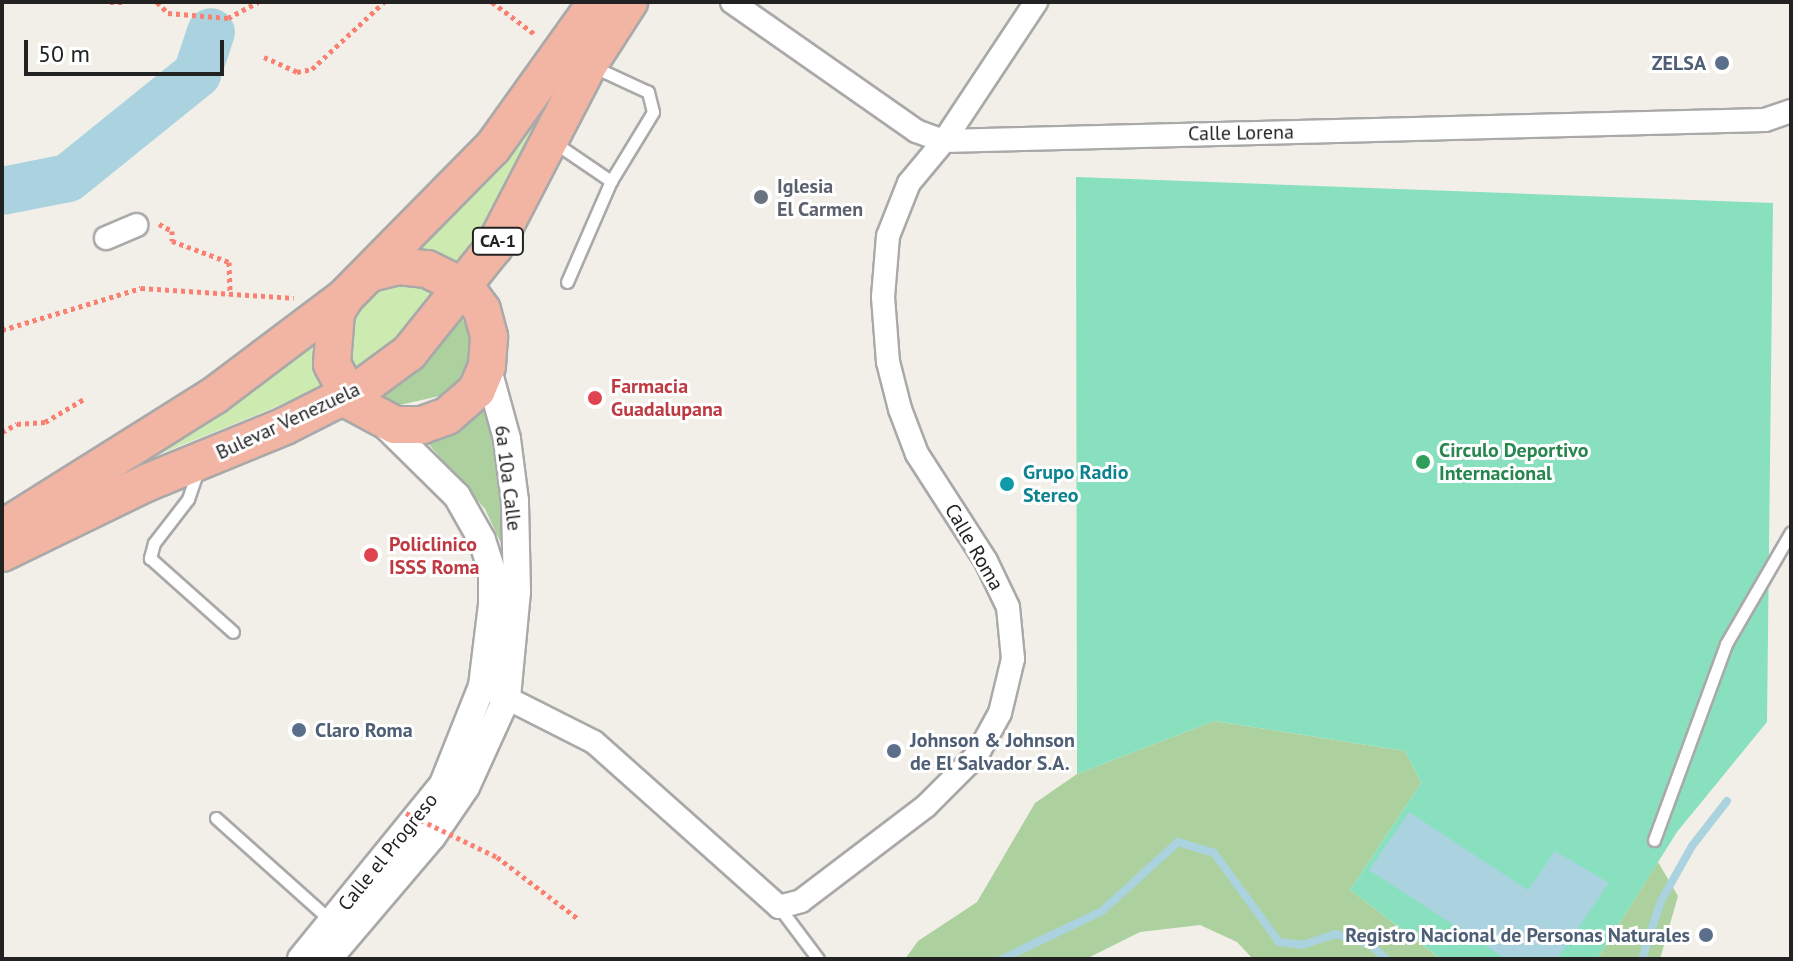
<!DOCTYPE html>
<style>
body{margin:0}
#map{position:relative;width:1793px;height:961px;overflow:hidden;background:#f2efe9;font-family:"PT Sans",sans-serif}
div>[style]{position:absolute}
.grass>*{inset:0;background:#cdebb0}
.forest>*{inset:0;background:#add19e}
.pitch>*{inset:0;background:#88e0be}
.water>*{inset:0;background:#aad3df}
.stream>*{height:8px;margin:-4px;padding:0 4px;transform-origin:4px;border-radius:4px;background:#aad3df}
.river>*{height:48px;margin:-24px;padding:0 24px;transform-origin:24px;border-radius:24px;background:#aad3df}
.path>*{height:5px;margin-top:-2.5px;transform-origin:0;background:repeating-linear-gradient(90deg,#fa8072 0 4px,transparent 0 8px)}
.roads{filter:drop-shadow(2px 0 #a9a9a9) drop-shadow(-2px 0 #a9a9a9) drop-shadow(0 2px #a9a9a9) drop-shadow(0 -2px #a9a9a9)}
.service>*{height:11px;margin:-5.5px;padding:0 5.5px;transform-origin:5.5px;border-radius:5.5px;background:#fff}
.minor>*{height:22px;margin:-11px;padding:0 11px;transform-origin:11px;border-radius:11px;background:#fff}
.tertiary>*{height:26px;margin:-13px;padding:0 13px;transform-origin:13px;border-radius:13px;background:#fff}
.trunk>*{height:36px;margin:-18px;padding:0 18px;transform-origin:18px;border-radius:18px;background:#f2b4a3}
.path-bridge>*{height:5px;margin-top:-2.5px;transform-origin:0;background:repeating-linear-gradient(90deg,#fa8072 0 4px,transparent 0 8px)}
.dots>*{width:22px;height:22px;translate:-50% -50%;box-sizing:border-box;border:4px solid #fff;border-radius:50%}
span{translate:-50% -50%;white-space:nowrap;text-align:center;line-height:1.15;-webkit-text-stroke:6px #fff;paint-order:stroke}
.shield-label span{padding:2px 6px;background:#fff;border:2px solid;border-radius:6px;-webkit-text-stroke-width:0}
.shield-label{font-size:18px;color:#222;font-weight:700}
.service-label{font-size:20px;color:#4e5e75;font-weight:700}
.right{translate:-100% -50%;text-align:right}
.left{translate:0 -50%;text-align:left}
.street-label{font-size:20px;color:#222}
.worship-label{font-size:20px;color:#5b616d;font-weight:700}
.health-label{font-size:20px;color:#be3a42;font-weight:700}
.leisure-label{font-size:20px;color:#27864d;font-weight:700}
.culture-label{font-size:20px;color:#0d838f;font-weight:700}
.frame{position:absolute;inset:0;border:4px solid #222;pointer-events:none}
.scale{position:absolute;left:24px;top:40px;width:200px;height:36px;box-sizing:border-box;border:4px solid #222;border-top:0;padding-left:10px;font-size:24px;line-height:28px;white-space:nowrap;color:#222;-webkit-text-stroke:6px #fff;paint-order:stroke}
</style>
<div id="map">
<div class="grass">
<i style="clip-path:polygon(562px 79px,460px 267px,405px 256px)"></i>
<i style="clip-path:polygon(406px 281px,437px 294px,396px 341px,349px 372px,342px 330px,369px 287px)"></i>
<i style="clip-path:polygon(318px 325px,325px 387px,88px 483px)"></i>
</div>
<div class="forest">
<i style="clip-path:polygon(459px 314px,472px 334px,469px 365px,448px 394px,400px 405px,384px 402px,369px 390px)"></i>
<i style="clip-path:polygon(483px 400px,511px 537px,500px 541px,485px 509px,418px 432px)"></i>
<i style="clip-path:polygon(1214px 721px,1405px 751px,1421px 783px,1350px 890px,1441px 959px,1253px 959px,1237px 942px,1200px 925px,1140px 932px,1086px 959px,905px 959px,918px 941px,977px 902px,1035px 803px,1077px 774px)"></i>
<i style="clip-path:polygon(1658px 862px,1678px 896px,1660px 959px,1597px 959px)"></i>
</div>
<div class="pitch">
<i style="clip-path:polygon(1076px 177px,1773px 203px,1767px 722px,1677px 832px,1597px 959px,1441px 959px,1350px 890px,1421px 783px,1405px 751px,1214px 721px,1077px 774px)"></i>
</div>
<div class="water">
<i style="clip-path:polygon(1409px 812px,1528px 890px,1555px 851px,1609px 883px,1557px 959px,1506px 959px,1369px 870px)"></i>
</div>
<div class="stream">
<i style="left:1002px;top:959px;width:111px;rotate:-25.6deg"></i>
<i style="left:1102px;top:911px;width:103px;rotate:-42.2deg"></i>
<i style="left:1178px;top:842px;width:38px;rotate:17deg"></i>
<i style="left:1214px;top:853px;width:110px;rotate:53.9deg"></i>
<i style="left:1279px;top:942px;width:23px;rotate:7deg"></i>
<i style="left:1302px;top:945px;width:36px;rotate:-18deg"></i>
<i style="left:1336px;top:934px;width:38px;rotate:18deg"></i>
<i style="left:1372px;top:946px;width:19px;rotate:43deg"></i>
<i style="left:1642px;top:959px;width:61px;rotate:-71.9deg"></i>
<i style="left:1661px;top:901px;width:63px;rotate:-60.6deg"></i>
<i style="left:1692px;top:846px;width:57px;rotate:-52.1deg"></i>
</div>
<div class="river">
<i style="left:2px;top:191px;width:67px;rotate:-11.1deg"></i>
<i style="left:68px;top:178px;width:166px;rotate:-38.9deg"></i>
<i style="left:197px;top:74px;width:44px;rotate:-71.6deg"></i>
</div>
<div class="path">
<i style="left:110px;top:2px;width:14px"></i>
<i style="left:157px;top:2px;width:16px;rotate:45deg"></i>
<i style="left:168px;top:13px;width:60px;rotate:4.8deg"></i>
<i style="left:228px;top:18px;width:34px;rotate:-28deg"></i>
<i style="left:492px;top:2px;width:55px;rotate:36.9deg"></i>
<i style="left:264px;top:57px;width:36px;rotate:24deg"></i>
<i style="left:297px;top:72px;width:15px;rotate:-11deg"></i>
<i style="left:312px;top:69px;width:98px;rotate:-42.9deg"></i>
<i style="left:159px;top:224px;width:15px;rotate:28deg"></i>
<i style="left:172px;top:231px;width:10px;rotate:90deg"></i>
<i style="left:172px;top:241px;width:61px;rotate:20.2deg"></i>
<i style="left:229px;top:262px;width:33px;rotate:88deg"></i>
<i style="left:2px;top:330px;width:145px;rotate:-16.8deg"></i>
<i style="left:141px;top:288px;width:153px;rotate:3.7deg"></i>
<i style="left:2px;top:432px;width:17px;rotate:-28deg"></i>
<i style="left:17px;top:424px;width:28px;rotate:-4deg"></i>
<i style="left:45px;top:422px;width:45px;rotate:-30.5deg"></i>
<i style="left:497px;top:857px;width:101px;rotate:37.3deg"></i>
</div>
<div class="roads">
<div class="service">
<i style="left:555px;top:143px;width:68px;rotate:34.2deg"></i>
<i style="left:567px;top:282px;width:110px;rotate:-66.5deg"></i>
<i style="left:611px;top:181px;width:81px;rotate:-58.7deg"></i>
<i style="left:653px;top:112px;width:21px;rotate:-104deg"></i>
<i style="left:648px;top:92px;width:60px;rotate:-155.2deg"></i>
<i style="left:198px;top:470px;width:31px;rotate:109deg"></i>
<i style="left:188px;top:499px;width:56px;rotate:127.7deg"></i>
<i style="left:154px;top:543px;width:16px;rotate:105deg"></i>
<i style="left:150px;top:558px;width:111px;rotate:41.7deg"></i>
<i style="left:216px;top:818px;width:154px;rotate:41.8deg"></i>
<i style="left:1654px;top:840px;width:209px;rotate:-69.8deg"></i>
<i style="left:1726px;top:644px;width:129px;rotate:-59.9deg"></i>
<i style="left:779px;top:907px;width:65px;rotate:53.1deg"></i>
</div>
<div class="minor">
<i style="left:732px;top:2px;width:225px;rotate:35deg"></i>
<i style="left:916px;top:131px;width:30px;rotate:20deg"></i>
<i style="left:944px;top:141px;width:821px;rotate:-1.47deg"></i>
<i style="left:1765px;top:120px;width:28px;rotate:-19deg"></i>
<i style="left:106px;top:238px;width:33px;rotate:-23deg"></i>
<i style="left:491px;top:690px;width:115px;rotate:26.8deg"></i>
<i style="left:594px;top:742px;width:248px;rotate:41.7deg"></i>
<i style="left:779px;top:907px;width:23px;rotate:-15deg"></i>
<i style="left:801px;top:901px;width:157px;rotate:-37.2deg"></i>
<i style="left:926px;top:806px;width:72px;rotate:-45deg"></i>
<i style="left:977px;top:755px;width:48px;rotate:-61.3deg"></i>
<i style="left:1000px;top:713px;width:56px;rotate:-76.5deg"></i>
<i style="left:1013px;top:659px;width:52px;rotate:-95.5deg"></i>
<i style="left:1008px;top:607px;width:51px;rotate:-115.6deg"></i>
<i style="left:986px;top:561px;width:127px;rotate:-122.8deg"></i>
<i style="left:917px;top:454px;width:48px;rotate:-110.7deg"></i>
<i style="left:900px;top:409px;width:49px;rotate:-104.3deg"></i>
<i style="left:888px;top:362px;width:65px;rotate:-94.4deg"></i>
<i style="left:883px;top:297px;width:61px;rotate:-85.3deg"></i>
<i style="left:888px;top:236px;width:57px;rotate:-68.4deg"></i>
<i style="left:909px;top:183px;width:55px;rotate:-50.2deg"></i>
<i style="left:944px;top:141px;width:167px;rotate:-56.5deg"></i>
</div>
<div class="tertiary">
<i style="left:301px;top:959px;width:225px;rotate:-50.9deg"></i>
<i style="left:443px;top:784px;width:105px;rotate:-68.3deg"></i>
<i style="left:482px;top:686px;width:82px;rotate:-83deg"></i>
<i style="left:492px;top:605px;width:34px;rotate:-90deg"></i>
<i style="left:492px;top:571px;width:33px;rotate:-108deg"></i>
<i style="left:482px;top:540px;width:51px;rotate:-119.6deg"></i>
<i style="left:457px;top:496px;width:105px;rotate:-135.4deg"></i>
<i style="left:328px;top:959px;width:160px;rotate:-49.6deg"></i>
<i style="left:432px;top:837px;width:60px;rotate:-55.8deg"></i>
<i style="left:466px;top:787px;width:99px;rotate:-65.5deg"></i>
<i style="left:507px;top:697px;width:105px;rotate:-84.6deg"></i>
<i style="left:517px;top:592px;width:91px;rotate:-91.3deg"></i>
<i style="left:515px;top:501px;width:63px;rotate:-97.4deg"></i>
<i style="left:507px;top:439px;width:76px;rotate:-105.3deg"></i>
</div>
<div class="trunk">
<i style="left:370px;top:273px;width:29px;rotate:-14deg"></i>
<i style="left:398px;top:266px;width:29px;rotate:6deg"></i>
<i style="left:427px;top:269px;width:43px;rotate:26deg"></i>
<i style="left:466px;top:288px;width:27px;rotate:54deg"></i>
<i style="left:482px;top:310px;width:28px;rotate:75deg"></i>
<i style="left:489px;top:337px;width:29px;rotate:94deg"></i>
<i style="left:487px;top:366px;width:26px;rotate:113deg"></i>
<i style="left:477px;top:390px;width:40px;rotate:139deg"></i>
<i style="left:447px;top:416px;width:27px;rotate:160deg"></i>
<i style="left:422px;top:425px;width:27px;rotate:180deg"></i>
<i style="left:395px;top:425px;width:49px;rotate:-151.9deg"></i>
<i style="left:352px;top:402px;width:43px;rotate:-117.8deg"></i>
<i style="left:332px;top:364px;width:52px;rotate:-85.6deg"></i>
<i style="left:336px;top:312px;width:17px;rotate:-59deg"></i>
<i style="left:345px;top:297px;width:211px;rotate:-45.4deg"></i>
<i style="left:493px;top:147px;width:178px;rotate:-54.4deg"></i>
<i style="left:16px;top:520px;width:235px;rotate:-32.1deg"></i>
<i style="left:215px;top:395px;width:163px;rotate:-37deg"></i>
<i style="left:2px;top:553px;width:160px;rotate:-25.9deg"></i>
<i style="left:146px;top:483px;width:150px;rotate:-22.3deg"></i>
<i style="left:285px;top:426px;width:89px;rotate:-26.9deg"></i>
<i style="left:364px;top:386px;width:56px;rotate:-36.3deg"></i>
<i style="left:409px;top:353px;width:136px;rotate:-51.3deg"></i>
<i style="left:494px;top:247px;width:206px;rotate:-62.6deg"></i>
<i style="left:589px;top:64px;width:74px;rotate:-57.2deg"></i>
</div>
</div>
<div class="path-bridge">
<i style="left:406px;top:813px;width:101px;rotate:25.8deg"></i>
</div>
<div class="dots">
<i style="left:1722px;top:63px;background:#5c6f8a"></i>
<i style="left:761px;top:197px;background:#6b7280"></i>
<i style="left:595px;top:398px;background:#e0444e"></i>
<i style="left:1423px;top:462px;background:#2e9e5b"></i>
<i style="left:1007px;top:484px;background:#0f9aa8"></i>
<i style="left:371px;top:555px;background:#e0444e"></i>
<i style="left:299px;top:730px;background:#5c6f8a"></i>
<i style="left:894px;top:751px;background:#5c6f8a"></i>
<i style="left:1706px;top:935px;background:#5c6f8a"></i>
</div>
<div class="shield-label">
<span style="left:498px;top:241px">CA-1</span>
</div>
<div class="service-label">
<span class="right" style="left:1706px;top:63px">ZELSA</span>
<span class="left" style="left:315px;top:730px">Claro Roma</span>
<span class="left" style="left:910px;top:752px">Johnson &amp; Johnson<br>de El Salvador S.A.</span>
<span class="right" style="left:1690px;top:935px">Registro Nacional de Personas Naturales</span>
</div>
<div class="street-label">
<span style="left:1241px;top:133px;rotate:-1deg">Calle Lorena</span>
<span style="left:288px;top:421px;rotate:-25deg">Bulevar Venezuela</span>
<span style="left:508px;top:478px;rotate:83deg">6a 10a Calle</span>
<span style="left:974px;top:547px;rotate:60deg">Calle Roma</span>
<span style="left:388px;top:852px;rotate:-51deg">Calle el Progreso</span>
</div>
<div class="worship-label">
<span class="left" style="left:777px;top:198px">Iglesia<br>El Carmen</span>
</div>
<div class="health-label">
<span class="left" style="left:611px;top:398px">Farmacia<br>Guadalupana</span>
<span class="left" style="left:389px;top:556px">Policlinico<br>ISSS Roma</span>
</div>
<div class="leisure-label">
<span class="left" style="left:1439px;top:462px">Circulo Deportivo<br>Internacional</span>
</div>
<div class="culture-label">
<span class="left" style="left:1023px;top:484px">Grupo Radio<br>Stereo</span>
</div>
<div class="frame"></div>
<div class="scale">50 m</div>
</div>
